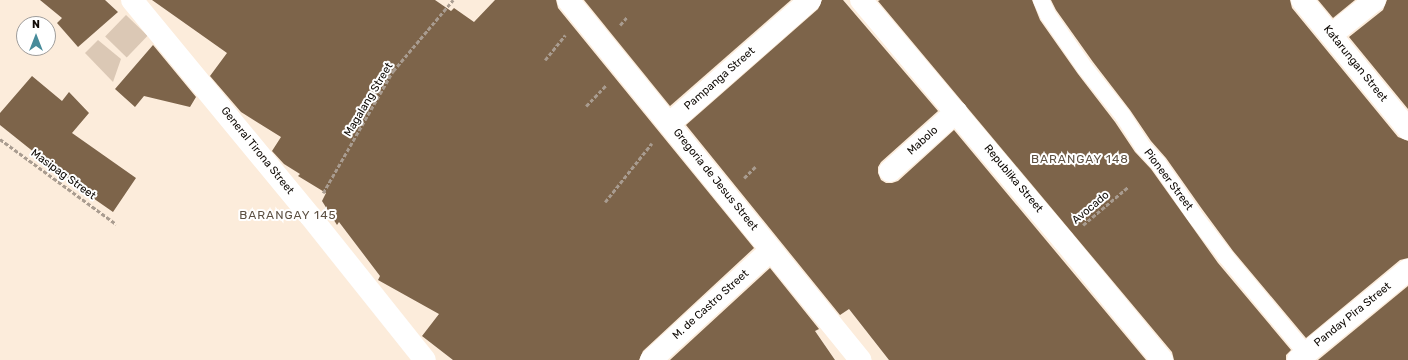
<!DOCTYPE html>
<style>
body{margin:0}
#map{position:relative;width:1408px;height:360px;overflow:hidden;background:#fcecdb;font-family:Rubik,sans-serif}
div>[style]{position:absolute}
.green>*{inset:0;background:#dbc8b5;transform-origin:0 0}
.building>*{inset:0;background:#7d644a}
.path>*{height:2.5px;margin-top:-1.25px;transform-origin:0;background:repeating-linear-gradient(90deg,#a99c90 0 4px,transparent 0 6px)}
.service>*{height:16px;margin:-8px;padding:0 8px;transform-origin:8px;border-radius:8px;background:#fff}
.minor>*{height:22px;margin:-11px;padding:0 11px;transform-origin:11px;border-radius:11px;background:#fff}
.tertiary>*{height:22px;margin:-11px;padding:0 11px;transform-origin:11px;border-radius:11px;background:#fff}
span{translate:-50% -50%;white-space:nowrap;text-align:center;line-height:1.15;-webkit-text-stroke:4px #fff;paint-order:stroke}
.street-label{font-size:11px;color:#100b06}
.neighbourhood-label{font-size:12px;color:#5d5042;letter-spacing:1px}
.north{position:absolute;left:16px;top:16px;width:40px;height:40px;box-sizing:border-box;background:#fff;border:1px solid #9f9d9b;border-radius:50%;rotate:0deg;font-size:11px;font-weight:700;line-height:16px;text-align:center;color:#100b06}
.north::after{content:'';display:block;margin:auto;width:14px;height:18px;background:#478b9a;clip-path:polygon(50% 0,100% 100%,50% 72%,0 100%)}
</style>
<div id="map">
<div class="green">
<i style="left:126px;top:15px;width:30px;height:30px;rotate:44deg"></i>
<i style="clip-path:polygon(98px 40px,121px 59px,113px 82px,85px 53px)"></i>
</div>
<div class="building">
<i style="clip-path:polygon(40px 0,105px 0,118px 12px,78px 47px,57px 23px,62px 18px)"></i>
<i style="clip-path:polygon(152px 0,435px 0,451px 11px,454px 8px,474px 22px,495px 0,556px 0,558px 8px,754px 248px,643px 351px,639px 360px,453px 360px,422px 336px,439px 314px,378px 280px,380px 276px,339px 222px,337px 225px,322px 201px,326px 193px,298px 176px,300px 174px,284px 164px,272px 151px,281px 137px,241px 112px,210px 76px,227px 53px)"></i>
<i style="clip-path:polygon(584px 0,791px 0,670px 106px)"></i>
<i style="clip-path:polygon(822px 0,843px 0,938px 111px,881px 162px,878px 167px,878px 173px,881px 180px,886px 183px,892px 183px,898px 181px,954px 130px,1146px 360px,889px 360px,849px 309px,840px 315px,686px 125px,818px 9px)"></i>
<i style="clip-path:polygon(880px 0,1032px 0,1040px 20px,1078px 74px,1115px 122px,1135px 152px,1151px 169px,1218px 263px,1291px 350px,1286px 355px,1286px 360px,1174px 360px,1172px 352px,878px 1px)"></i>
<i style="clip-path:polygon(1051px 0,1290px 0,1292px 8px,1398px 137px,1408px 141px,1408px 258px,1400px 260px,1306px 338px,1233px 251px,1202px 209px,1166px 158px,1151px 141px,1130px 110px,1093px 62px,1056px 10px)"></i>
<i style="clip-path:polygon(1318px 0,1355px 0,1333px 18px)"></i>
<i style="clip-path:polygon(1387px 0,1408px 0,1408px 109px,1349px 37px,1383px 10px)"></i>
<i style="clip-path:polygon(153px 45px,196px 97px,190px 107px,144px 96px,135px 107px,115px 89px)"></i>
<i style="clip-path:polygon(32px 76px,62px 101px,69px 92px,89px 113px,72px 133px,136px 178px,113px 212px,80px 189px,0 125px,0 113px)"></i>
<i style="clip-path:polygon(770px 268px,819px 329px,815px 331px,835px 360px,670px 360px)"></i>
<i style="clip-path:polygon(1408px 286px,1408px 360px,1318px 360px)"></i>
</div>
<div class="path">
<i style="left:620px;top:25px;width:11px;rotate:-49deg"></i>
<i style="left:545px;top:60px;width:32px;rotate:-51deg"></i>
<i style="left:586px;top:106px;width:29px;rotate:-46deg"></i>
<i style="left:0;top:139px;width:144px;rotate:36.2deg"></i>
<i style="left:744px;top:178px;width:16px;rotate:-45deg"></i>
<i style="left:323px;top:193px;width:141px;rotate:-60.2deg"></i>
<i style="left:393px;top:71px;width:93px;rotate:-49.8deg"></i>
<i style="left:605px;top:202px;width:75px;rotate:-51.5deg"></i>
<i style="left:1083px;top:225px;width:59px;rotate:-40.2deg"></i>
</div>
<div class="service">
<i style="left:1041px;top:0;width:17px;rotate:65deg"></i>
<i style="left:1048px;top:15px;width:65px;rotate:55.1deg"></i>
<i style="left:1085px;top:68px;width:61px;rotate:51.6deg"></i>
<i style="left:1123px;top:116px;width:37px;rotate:57deg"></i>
<i style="left:1143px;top:147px;width:22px;rotate:47deg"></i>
<i style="left:1158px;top:163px;width:63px;rotate:55.3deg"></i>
<i style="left:1194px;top:215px;width:53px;rotate:52.7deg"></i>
<i style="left:1226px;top:257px;width:125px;rotate:50.2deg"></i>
</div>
<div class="minor">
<i style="left:132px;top:0;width:280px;rotate:50.5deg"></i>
<i style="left:310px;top:216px;width:184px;rotate:51.4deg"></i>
<i style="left:861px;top:0;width:315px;rotate:49.9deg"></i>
<i style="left:1064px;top:241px;width:154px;rotate:50.5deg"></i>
<i style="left:1302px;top:0;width:167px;rotate:50.6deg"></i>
<i style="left:1331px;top:35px;width:56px;rotate:-38.5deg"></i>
<i style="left:669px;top:124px;width:188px;rotate:-41.3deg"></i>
<i style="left:890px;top:171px;width:89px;rotate:-41.8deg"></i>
<i style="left:651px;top:360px;width:163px;rotate:-42.5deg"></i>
<i style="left:1298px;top:360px;width:142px;rotate:-39.3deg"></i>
</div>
<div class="tertiary">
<i style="left:568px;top:0;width:464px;rotate:50.9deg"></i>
</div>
<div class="street-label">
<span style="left:1355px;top:64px;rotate:51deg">Katarungan Street</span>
<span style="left:720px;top:79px;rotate:-41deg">Pampanga Street</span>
<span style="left:369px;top:100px;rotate:-59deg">Magalang Street</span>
<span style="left:923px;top:141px;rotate:-42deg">Mabolo</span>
<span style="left:257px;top:151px;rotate:51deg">General Tirona Street</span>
<span style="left:63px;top:175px;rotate:36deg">Masipag Street</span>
<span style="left:1013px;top:179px;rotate:50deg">Republika Street</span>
<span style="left:715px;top:180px;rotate:51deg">Gregoria de Jesus Street</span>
<span style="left:1168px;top:180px;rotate:53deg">Pioneer Street</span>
<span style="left:1091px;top:208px;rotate:-40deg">Avocado</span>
<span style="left:711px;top:305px;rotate:-42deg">M. de Castro Street</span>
<span style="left:1353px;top:315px;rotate:-39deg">Panday Pira Street</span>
</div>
<div class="neighbourhood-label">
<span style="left:1080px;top:160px">BARANGAY 148</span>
<span style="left:288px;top:216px">BARANGAY 145</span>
</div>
<div class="north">N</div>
</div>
